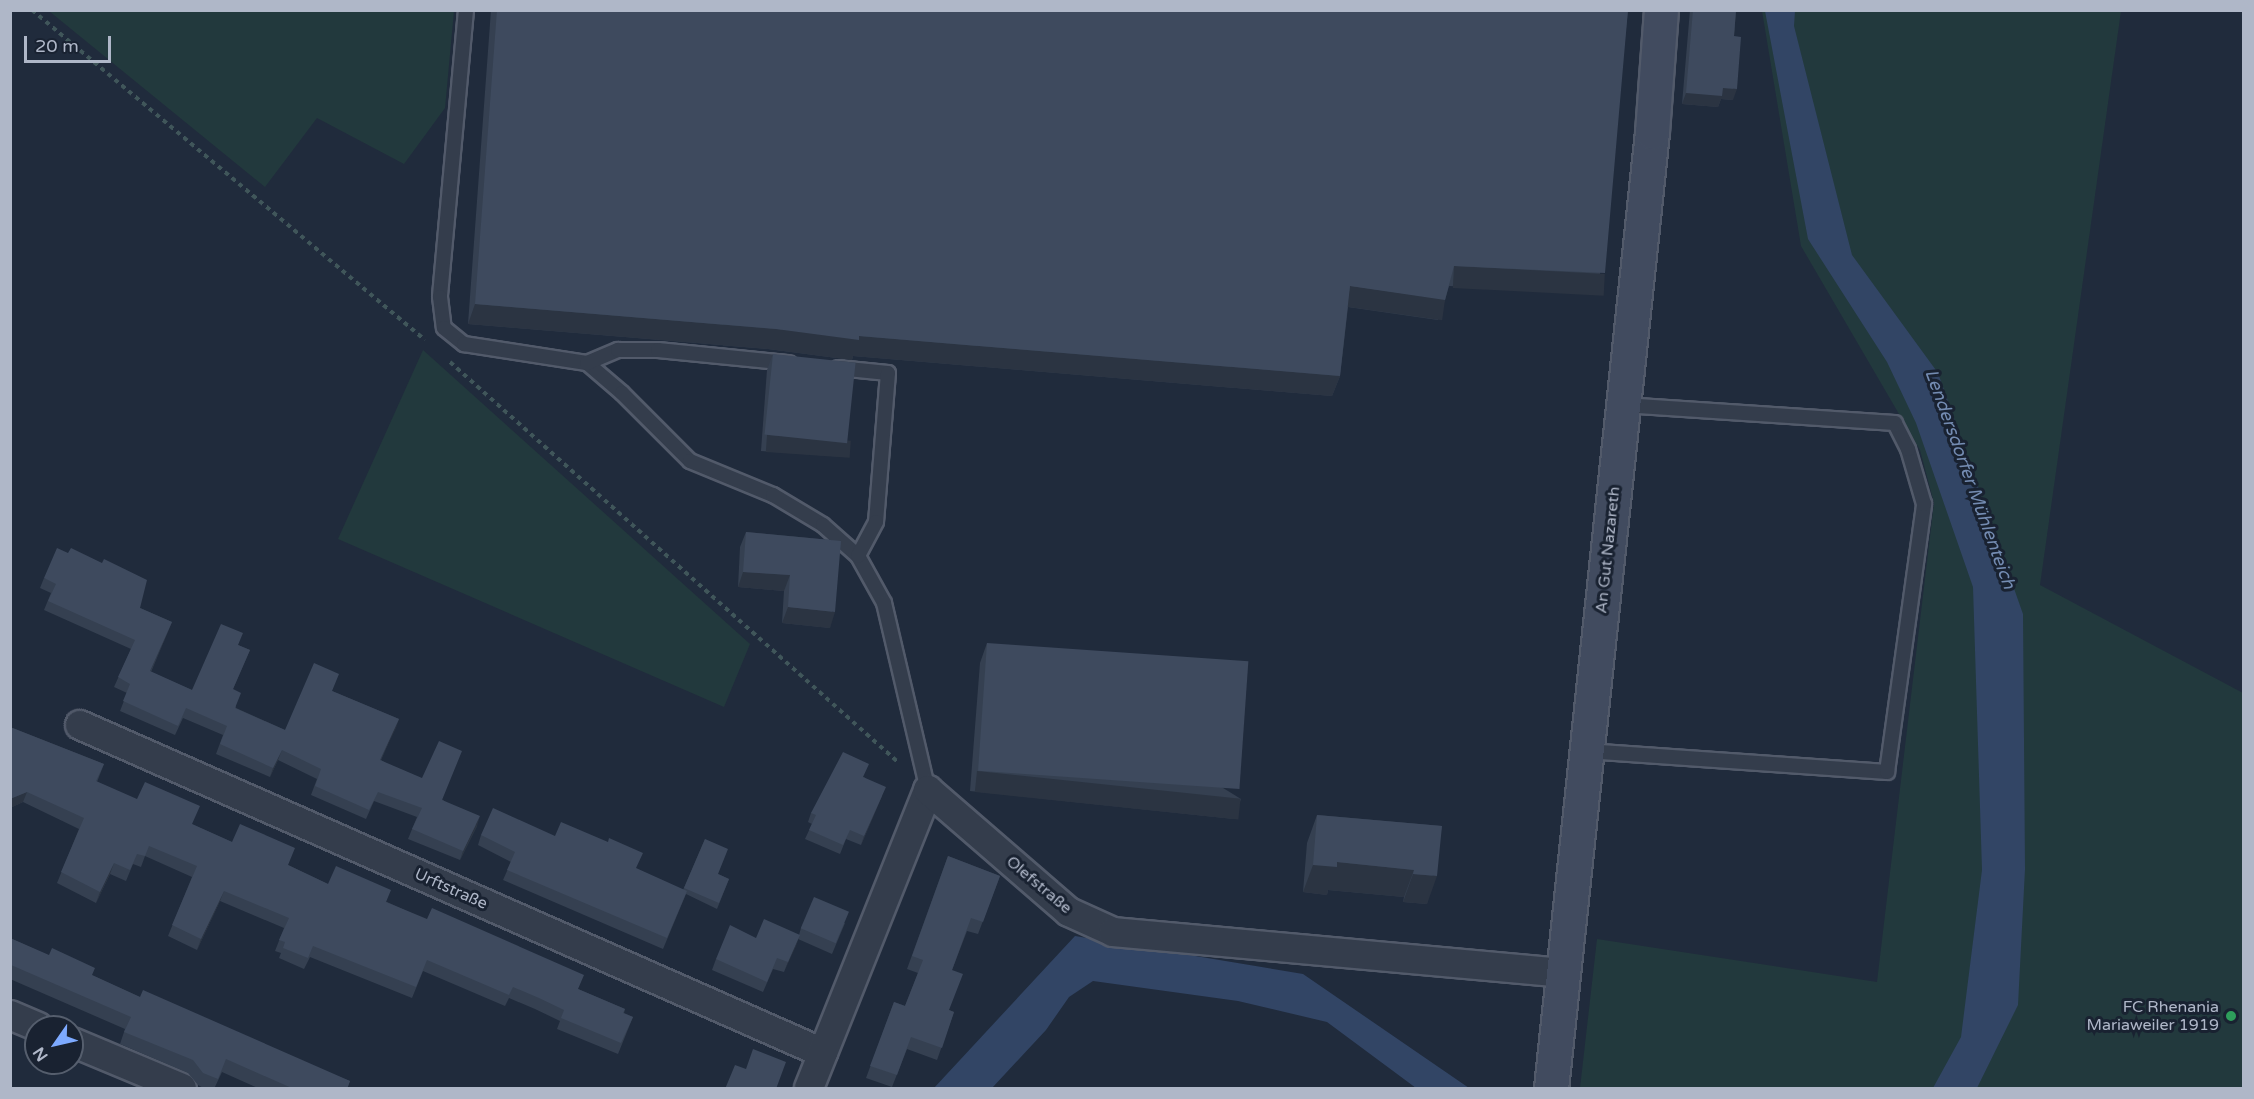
<!DOCTYPE html>
<meta charset="utf-8">
<style>
body{margin:0}
#map{position:relative;width:2254px;height:1099px;overflow:hidden;background:#202b3c;font-family:"Varela Round",sans-serif}
div>[style]{position:absolute}
.green>*{inset:0;background:#22393d}
.water>*{inset:0;background:#324565}
.path>*{height:4px;margin-top:-2px;transform-origin:0;background:repeating-linear-gradient(90deg,#40565a 0 4.5px,transparent 0 9px)}
.roads{filter:drop-shadow(2px 0 #525a6a) drop-shadow(-2px 0 #525a6a) drop-shadow(0 2px #525a6a) drop-shadow(0 -2px #525a6a)}
.service>*{height:14px;margin:-7px;padding:0 7px;transform-origin:7px;border-radius:7px;background:#343d4c}
.minor>*{height:28px;margin:-14px;padding:0 14px;transform-origin:14px;border-radius:14px;background:#343d4c}
.secondary>*{height:33px;margin:-16.5px;padding:0 16.5px;transform-origin:16.5px;border-radius:16.5px;background:#414b5f}
.wall>*{inset:0;background:#354051}
.shaded-wall>*{inset:0;background:#2b3442;transform-origin:0 0}
.building>*{inset:0;background:#3e4a5e;transform-origin:0 0}
.dots>*{width:16px;height:16px;translate:-50% -50%;box-sizing:border-box;border:3px solid #192231;border-radius:50%}
span{translate:-50% -50%;white-space:nowrap;text-align:center;line-height:1.15;-webkit-text-stroke:6px #192231;paint-order:stroke}
.street-label{font-size:16px;color:#afb7c8}
.poi-label{font-size:16px;color:#afb7c8}
.right{translate:-100% -50%;text-align:right}
.water-label{font-size:18px;color:#748cb2;font-style:italic}
.frame{position:absolute;inset:0;border:12px solid #afb7c8;pointer-events:none}
.north{position:absolute;left:24px;top:1015px;width:60px;height:60px;box-sizing:border-box;background:#192231;border:2px solid #555e6d;border-radius:50%;rotate:236deg;font-size:16px;font-weight:700;line-height:24px;text-align:center;color:#afb7c8}
.north::after{content:'';display:block;margin:auto;width:21px;height:27px;background:#7daaff;clip-path:polygon(50% 0,100% 100%,50% 72%,0 100%)}
.scale{position:absolute;left:24px;top:36px;width:87px;height:27px;box-sizing:border-box;border:3px solid #afb7c8;border-top:0;padding-left:8px;font-size:18px;line-height:21px;white-space:nowrap;color:#afb7c8;-webkit-text-stroke:4px #192231;paint-order:stroke}
</style>
<div id="map">
<div class="green">
<i style="clip-path:polygon(49px 11px,454px 11px,445px 108px,404px 164px,317px 118px,265px 187px)"></i>
<i style="clip-path:polygon(1762px 11px,2121px 11px,2040px 585px,2243px 693px,2243px 1088px,1580px 1088px,1597px 939px,1877px 982px,1934px 503px,1920px 450px,1801px 246px)"></i>
<i style="clip-path:polygon(423px 350px,750px 644px,724px 707px,338px 539px)"></i>
</div>
<div class="water">
<i style="clip-path:polygon(1765px 11px,1795px 11px,1794px 26px,1852px 255px,1938px 373px,2023px 614px,2025px 869px,2018px 1005px,1977px 1088px,1933px 1088px,1961px 1037px,1982px 870px,1973px 587px,1916px 423px,1887px 362px,1808px 239px)"></i>
<i style="clip-path:polygon(1075px 936px,1303px 974px,1469px 1088px,1416px 1088px,1327px 1022px,1238px 1001px,1093px 981px,1069px 997px,1046px 1030px,992px 1088px,934px 1088px)"></i>
</div>
<div class="path">
<i style="left:32px;top:10px;width:513px;rotate:40.02deg"></i>
<i style="left:450px;top:362px;width:602px;rotate:41.77deg"></i>
</div>
<div class="roads">
<div class="service">
<i style="left:466px;top:10px;width:288px;rotate:95.2deg"></i>
<i style="left:440px;top:297px;width:31px;rotate:83deg"></i>
<i style="left:444px;top:328px;width:26px;rotate:39deg"></i>
<i style="left:464px;top:344px;width:124px;rotate:8.8deg"></i>
<i style="left:587px;top:363px;width:46px;rotate:40.6deg"></i>
<i style="left:622px;top:393px;width:96px;rotate:45deg"></i>
<i style="left:690px;top:461px;width:90px;rotate:22.3deg"></i>
<i style="left:773px;top:495px;width:58px;rotate:31deg"></i>
<i style="left:823px;top:525px;width:47px;rotate:41.5deg"></i>
<i style="left:858px;top:556px;width:54px;rotate:61deg"></i>
<i style="left:884px;top:603px;width:192px;rotate:76.8deg"></i>
<i style="left:587px;top:363px;width:34px;rotate:-23deg"></i>
<i style="left:618px;top:350px;width:40px"></i>
<i style="left:658px;top:350px;width:132px;rotate:5.7deg"></i>
<i style="left:838px;top:368px;width:50px;rotate:5.7deg"></i>
<i style="left:888px;top:373px;width:149px;rotate:94.6deg"></i>
<i style="left:876px;top:522px;width:38px;rotate:118deg"></i>
<i style="left:1586px;top:751px;width:302px;rotate:4deg"></i>
<i style="left:1887px;top:772px;width:271px;rotate:-82.1deg"></i>
<i style="left:1924px;top:504px;width:57px;rotate:-106.2deg"></i>
<i style="left:1908px;top:449px;width:29px;rotate:-117deg"></i>
<i style="left:1895px;top:423px;width:273px;rotate:-176.2deg"></i>
</div>
<div class="minor">
<i style="left:80px;top:725px;width:812px;rotate:23.82deg"></i>
<i style="left:10px;top:1015px;width:30px;rotate:23deg"></i>
<i style="left:72px;top:1042px;width:119px;rotate:22.7deg"></i>
<i style="left:809px;top:1088px;width:321px;rotate:-68.2deg"></i>
<i style="left:928px;top:790px;width:186px;rotate:40.9deg"></i>
<i style="left:1069px;top:912px;width:48px;rotate:24.4deg"></i>
<i style="left:1113px;top:932px;width:451px;rotate:5.2deg"></i>
</div>
<div class="secondary">
<i style="left:1551px;top:1088px;width:961px;rotate:-83.97deg"></i>
<i style="left:1652px;top:132px;width:122px;rotate:-85.8deg"></i>
</div>
</div>
<div class="wall">
<i style="clip-path:polygon(491px 10px,1628px 10px,1598px 293px,1449px 286px,1445px 300px,1438px 320px,1348px 307px,1340px 376px,1332px 396px,853px 356px,852px 360px,768px 349px,468px 324px)"></i>
<i style="clip-path:polygon(1690px 10px,1736px 10px,1734px 36px,1733px 100px,1721px 99px,1718px 107px,1682px 104px)"></i>
<i style="clip-path:polygon(773px 354px,845px 457px,761px 451px,767px 370px)"></i>
<i style="clip-path:polygon(746px 532px,841px 541px,830px 628px,782px 623px,784px 591px,738px 587px,740px 547px)"></i>
<i style="clip-path:polygon(44px 578px,140px 608px,172px 622px,151px 672px,192px 690px,238px 645px,250px 650px,233px 689px,236px 708px,285px 730px,332px 691px,399px 719px,381px 760px,443px 800px,477px 826px,460px 860px,408px 839px,417px 817px,374px 801px,366px 819px,311px 795px,317px 779px,278px 760px,270px 777px,216px 754px,223px 735px,183px 718px,175px 735px,120px 711px,127px 693px,114px 687px,131px 649px,44px 610px,51px 593px,40px 588px)"></i>
<i style="clip-path:polygon(987px 643px,1241px 799px,1234px 819px,970px 791px,980px 663px)"></i>
<i style="clip-path:polygon(10px 727px,104px 764px,97px 782px,232px 842px,288px 865px,328px 884px,387px 902px,578px 989px,625px 1009px,624px 1013px,633px 1017px,618px 1054px,557px 1029px,560px 1021px,535px 1009px,509px 998px,505px 1006px,423px 971px,412px 998px,310px 957px,304px 969px,279px 958px,281px 953px,275px 951px,284px 928px,220px 901px,197px 950px,168px 936px,192px 877px,145px 856px,141px 867px,133px 864px,126px 881px,110px 874px,96px 903px,57px 883px,79px 829px,23px 802px,10px 808px)"></i>
<i style="clip-path:polygon(864px 777px,882px 796px,861px 845px,846px 839px,840px 854px,805px 839px,812px 824px,808px 822px,811px 813px)"></i>
<i style="clip-path:polygon(1317px 815px,1442px 826px,1427px 904px,1403px 902px,1404px 897px,1328px 890px,1327px 895px,1303px 892px,1307px 843px)"></i>
<i style="clip-path:polygon(481px 835px,555px 836px,637px 869px,683px 890px,705px 839px,718px 874px,729px 879px,717px 909px,686px 894px,663px 949px,503px 880px,511px 862px,478px 845px)"></i>
<i style="clip-path:polygon(948px 856px,1000px 876px,978px 934px,967px 931px,952px 970px,949px 1010px,954px 1012px,937px 1060px,907px 1049px,892px 1087px,866px 1078px,894px 1002px,905px 1006px,918px 973px,907px 969px)"></i>
<i style="clip-path:polygon(845px 923px,832px 954px,798px 939px,784px 972px,773px 969px,763px 992px,712px 970px,716px 959px,756px 938px,799px 935px,801px 928px)"></i>
<i style="clip-path:polygon(10px 938px,140px 997px,350px 1081px,347px 1089px,260px 1089px,222px 1072px,214px 1089px,205px 1089px,198px 1085px,188px 1073px,120px 1044px,125px 1029px,10px 979px)"></i>
</div>
<div class="shaded-wall">
<i style="clip-path:polygon(1723px 88px,1737px 89px,1733px 100px,1721px 99px,1718px 107px,1682px 104px,1686px 93px)"></i>
<i style="left:1454px;top:266px;width:151px;height:22px;rotate:3deg"></i>
<i style="left:1350px;top:286px;width:96px;height:21px;rotate:8deg"></i>
<i style="clip-path:polygon(475px 304px,859px 336px,1340px 376px,1332px 396px,853px 356px,852px 360px,768px 349px,468px 324px)"></i>
<i style="left:767px;top:435px;width:84px;height:17px;rotate:4deg"></i>
<i style="clip-path:polygon(743px 572px,790px 575px,784px 591px,738px 587px)"></i>
<i style="clip-path:polygon(788px 607px,835px 612px,830px 628px,782px 623px)"></i>
<i style="clip-path:polygon(172px 622px,168px 632px,146px 681px,150px 671px)"></i>
<i style="clip-path:polygon(399px 719px,396px 728px,376px 769px,380px 760px)"></i>
<i style="clip-path:polygon(282px 750px,278px 760px,270px 777px,273px 768px)"></i>
<i style="left:977px;top:771px;width:265px;height:21px;rotate:6deg"></i>
<i style="clip-path:polygon(886px 787px,882px 796px,861px 845px,864px 836px)"></i>
<i style="clip-path:polygon(27px 792px,23px 802px,10px 808px,10px 799px)"></i>
<i style="clip-path:polygon(480px 816px,477px 826px,460px 860px,463px 851px)"></i>
<i style="clip-path:polygon(1337px 862px,1414px 870px,1404px 897px,1328px 890px,1327px 895px,1303px 892px,1313px 865px)"></i>
<i style="clip-path:polygon(114px 863px,110px 874px,96px 903px,100px 892px)"></i>
<i style="clip-path:polygon(1413px 874px,1437px 876px,1427px 904px,1403px 902px)"></i>
<i style="clip-path:polygon(224px 891px,220px 901px,197px 950px,201px 939px)"></i>
<i style="clip-path:polygon(800px 935px,796px 946px,784px 972px,788px 962px)"></i>
</div>
<div class="building">
<i style="clip-path:polygon(497px 10px,1628px 10px,1605px 273px,1454px 266px,1445px 300px,1350px 286px,1340px 376px,859px 336px,859px 340px,776px 329px,475px 304px)"></i>
<i style="clip-path:polygon(1693px 10px,1736px 10px,1734px 36px,1741px 37px,1737px 89px,1723px 88px,1722px 96px,1686px 93px)"></i>
<i style="left:773px;top:354px;width:83px;height:81px;rotate:6deg"></i>
<i style="clip-path:polygon(746px 532px,841px 541px,835px 612px,788px 607px,790px 575px,743px 572px)"></i>
<i style="clip-path:polygon(57px 548px,68px 553px,71px 548px,102px 563px,104px 559px,147px 580px,140px 608px,172px 622px,150px 671px,192px 690px,221px 624px,243px 633px,238px 645px,250px 650px,233px 689px,241px 693px,235px 708px,285px 730px,314px 663px,339px 674px,332px 691px,399px 719px,380px 760px,422px 778px,439px 741px,462px 751px,442px 800px,480px 816px,463px 851px,412px 829px,422px 808px,378px 792px,369px 810px,315px 786px,321px 769px,282px 750px,273px 768px,220px 744px,227px 726px,186px 708px,178px 726px,123px 701px,130px 684px,118px 677px,135px 640px,48px 601px,56px 584px,44px 578px)"></i>
<i style="left:987px;top:643px;width:262px;height:128px;rotate:4deg"></i>
<i style="clip-path:polygon(10px 727px,104px 764px,96px 781px,137px 799px,145px 782px,200px 806px,192px 824px,232px 842px,240px 824px,295px 848px,288px 865px,328px 884px,336px 866px,391px 890px,386px 902px,427px 919px,432px 908px,584px 975px,578px 989px,625px 1009px,623px 1013px,633px 1017px,621px 1043px,561px 1018px,564px 1010px,539px 998px,513px 987px,509px 995px,427px 960px,416px 987px,313px 946px,308px 958px,283px 948px,285px 942px,279px 940px,289px 918px,224px 891px,201px 939px,172px 925px,197px 866px,149px 846px,145px 856px,137px 854px,130px 870px,114px 863px,100px 892px,61px 872px,84px 818px,27px 792px,10px 799px)"></i>
<i style="clip-path:polygon(843px 752px,869px 764px,863px 777px,886px 787px,864px 836px,850px 830px,843px 845px,809px 830px,816px 815px,811px 813px)"></i>
<i style="clip-path:polygon(493px 808px,555px 836px,561px 822px,608px 842px,609px 838px,643px 853px,636px 868px,687px 891px,667px 938px,507px 870px,515px 852px,481px 835px)"></i>
<i style="clip-path:polygon(1317px 815px,1442px 826px,1437px 876px,1413px 874px,1414px 870px,1337px 862px,1337px 867px,1313px 865px)"></i>
<i style="clip-path:polygon(705px 839px,728px 849px,718px 874px,729px 879px,719px 903px,684px 888px)"></i>
<i style="clip-path:polygon(948px 856px,1000px 876px,983px 922px,971px 918px,952px 970px,963px 974px,949px 1010px,954px 1012px,942px 1048px,911px 1037px,897px 1075px,870px 1066px,894px 1002px,905px 1006px,923px 960px,912px 956px)"></i>
<i style="left:814px;top:897px;width:38px;height:34px;rotate:23deg"></i>
<i style="clip-path:polygon(764px 919px,800px 935px,788px 962px,777px 958px,767px 982px,716px 959px,730px 925px,756px 938px)"></i>
<i style="clip-path:polygon(10px 938px,49px 955px,52px 948px,95px 968px,92px 975px,140px 997px,143px 990px,350px 1081px,347px 1089px,294px 1089px,226px 1059px,218px 1079px,203px 1073px,193px 1060px,124px 1032px,131px 1017px,11px 965px,10px 966px)"></i>
<i style="clip-path:polygon(753px 1049px,786px 1062px,776px 1089px,725px 1089px,735px 1065px,746px 1069px)"></i>
</div>
<div class="dots">
<i style="left:2231px;top:1016px;background:#2e9e5b"></i>
</div>
<div class="street-label">
<span style="left:1608px;top:550px;rotate:-84deg">An Gut Nazareth</span>
<span style="left:1039px;top:885px;rotate:40deg">Olefstraße</span>
<span style="left:451px;top:889px;rotate:24deg">Urftstraße</span>
</div>
<div class="poi-label">
<span class="right" style="left:2219px;top:1016px">FC Rhenania<br>Mariaweiler 1919</span>
</div>
<div class="water-label">
<span style="left:1970px;top:479px;rotate:70deg">Lendersdorfer Mühlenteich</span>
</div>
<div class="frame"></div>
<div class="north">N</div>
<div class="scale">20 m</div>
</div>
